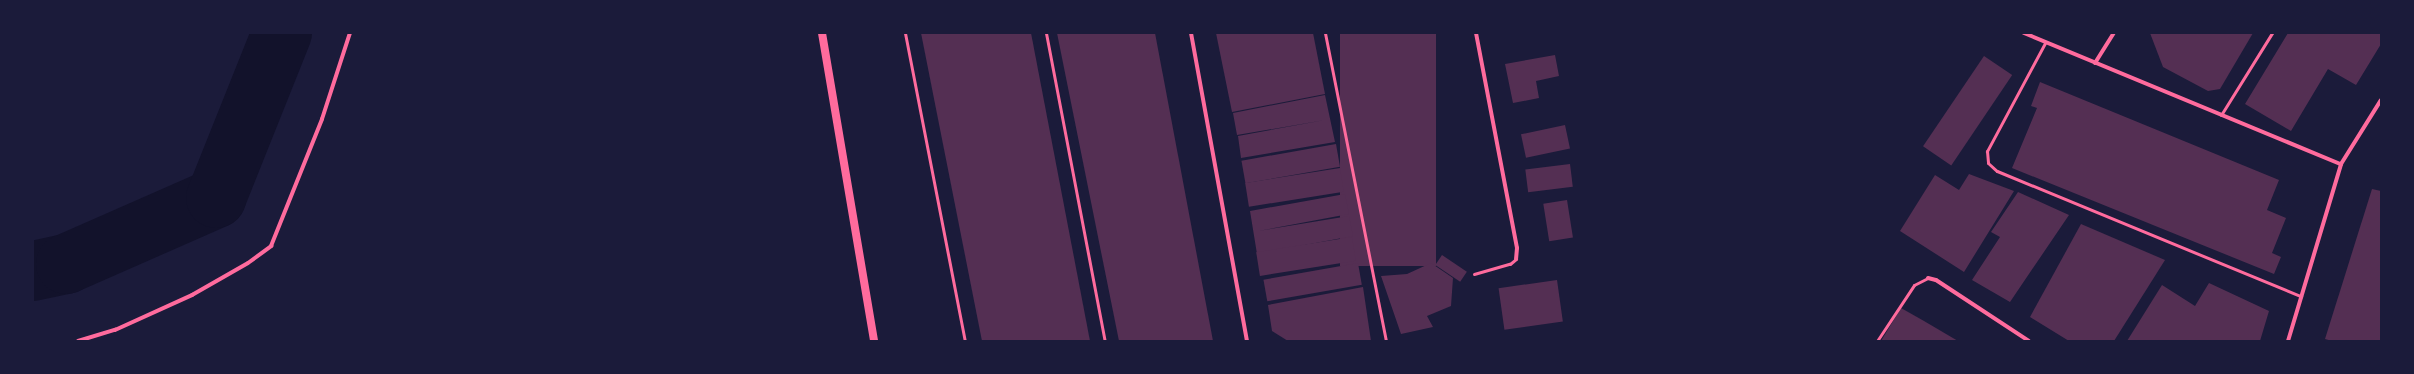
<!DOCTYPE html>
<style>
body{margin:0}
#map{position:relative;width:2414px;height:374px;overflow:hidden;background:#1b1b3a;font-family:Rubik,sans-serif}
div>[style]{position:absolute}
.river>*{height:60px;margin:-30px;padding:0 30px;transform-origin:30px;border-radius:30px;background:#12122b}
.building>*{inset:0;background:#542f53;transform-origin:0 0}
.service>*{height:3px;margin:-1.5px;padding:0 1.5px;transform-origin:1.5px;border-radius:1.5px;background:#ff6b9d}
.minor>*{height:4px;margin:-2px;padding:0 2px;transform-origin:2px;border-radius:2px;background:#ff6b9d}
.secondary>*{height:8px;margin:-4px;padding:0 4px;transform-origin:4px;border-radius:4px;background:#ff6b9d}
span{translate:-50% -50%;white-space:nowrap;text-align:center;line-height:1.15;-webkit-text-stroke:4px #1b1b3a;paint-order:stroke}
.frame{position:absolute;inset:0;border:34px solid #1b1b3a;pointer-events:none}
</style>
<div id="map">
<div class="river">
<i style="left:33px;top:271px;width:34px;rotate:-12deg"></i>
<i style="left:66px;top:264px;width:164px;rotate:-23.7deg"></i>
<i style="left:216px;top:198px;width:178px;rotate:-68.2deg"></i>
</div>
<div class="building">
<i style="clip-path:polygon(921px 33px,1031px 33px,1090px 341px,982px 341px)"></i>
<i style="clip-path:polygon(1057px 33px,1155px 33px,1213px 341px,1119px 341px)"></i>
<i style="clip-path:polygon(1216px 33px,1313px 33px,1325px 94px,1232px 112px)"></i>
<i style="left:1340px;top:33px;width:96px;height:233px"></i>
<i style="clip-path:polygon(2150px 33px,2253px 33px,2220px 89px,2208px 91px,2163px 67px)"></i>
<i style="clip-path:polygon(2288px 33px,2381px 33px,2381px 44px,2356px 85px,2328px 69px,2291px 131px,2245px 104px)"></i>
<i style="clip-path:polygon(1555px 55px,1559px 76px,1536px 81px,1539px 98px,1513px 103px,1505px 64px)"></i>
<i style="left:1984px;top:56px;width:34px;height:109px;rotate:34deg"></i>
<i style="clip-path:polygon(2040px 82px,2279px 180px,2267px 210px,2286px 218px,2272px 253px,2281px 257px,2274px 274px,2012px 168px,2037px 108px,2031px 106px)"></i>
<i style="clip-path:polygon(1325px 95px,1335px 142px,1241px 158px,1238px 136px,1325px 120px,1237px 135px,1233px 113px)"></i>
<i style="left:1565px;top:125px;width:24px;height:45px;rotate:78deg"></i>
<i style="left:1336px;top:144px;width:23px;height:96px;rotate:80deg"></i>
<i style="left:1570px;top:164px;width:23px;height:45px;rotate:83deg"></i>
<i style="left:1340px;top:168px;width:24px;height:96px;rotate:81deg"></i>
<i style="clip-path:polygon(1969px 174px,2014px 191px,1964px 272px,1900px 231px,1935px 175px,1959px 190px)"></i>
<i style="clip-path:polygon(2372px 189px,2381px 191px,2381px 341px,2332px 341px,2325px 339px)"></i>
<i style="clip-path:polygon(2018px 192px,2069px 215px,2010px 302px,1972px 280px,2000px 237px,1991px 232px)"></i>
<i style="clip-path:polygon(1345px 194px,1349px 214px,1258px 231px,1349px 216px,1353px 236px,1257px 254px,1250px 211px)"></i>
<i style="left:1567px;top:200px;width:38px;height:24px;rotate:81deg"></i>
<i style="clip-path:polygon(2081px 224px,2165px 260px,2114px 341px,2069px 341px,2030px 317px)"></i>
<i style="left:1352px;top:237px;width:24px;height:97px;rotate:81deg"></i>
<i style="left:1442px;top:255px;width:30px;height:12px;rotate:34deg"></i>
<i style="left:1358px;top:263px;width:22px;height:96px;rotate:80deg"></i>
<i style="clip-path:polygon(1431px 263px,1453px 278px,1451px 306px,1427px 316px,1433px 327px,1401px 334px,1381px 276px,1407px 274px)"></i>
<i style="left:1557px;top:280px;width:42px;height:59px;rotate:82deg"></i>
<i style="clip-path:polygon(2209px 283px,2269px 311px,2260px 341px,2127px 341px,2162px 285px,2195px 306px)"></i>
<i style="clip-path:polygon(1363px 287px,1371px 341px,1288px 341px,1272px 331px,1268px 305px)"></i>
<i style="clip-path:polygon(1901px 308px,1924px 321px,1958px 341px,1881px 341px)"></i>
</div>
<div class="service">
<i style="left:905px;top:33px;width:314px;rotate:79deg"></i>
<i style="left:1046px;top:33px;width:314px;rotate:79.2deg"></i>
<i style="left:1325px;top:33px;width:314px;rotate:78.8deg"></i>
<i style="left:2045px;top:43px;width:123px;rotate:118.2deg"></i>
<i style="left:1987px;top:151px;width:12px;rotate:85deg"></i>
<i style="left:1988px;top:163px;width:12px;rotate:42deg"></i>
<i style="left:1997px;top:171px;width:329px;rotate:22.4deg"></i>
<i style="left:2221px;top:115px;width:97px;rotate:-58.1deg"></i>
<i style="left:1474px;top:274px;width:37px;rotate:-16deg"></i>
<i style="left:1510px;top:264px;width:8px;rotate:-40deg"></i>
<i style="left:1877px;top:341px;width:67px;rotate:-56.5deg"></i>
<i style="left:1914px;top:285px;width:16px;rotate:-27deg"></i>
</div>
<div class="minor">
<i style="left:1191px;top:33px;width:313px;rotate:79.7deg"></i>
<i style="left:1476px;top:33px;width:219px;rotate:79.2deg"></i>
<i style="left:1517px;top:248px;width:11px;rotate:95deg"></i>
<i style="left:2024px;top:33px;width:343px;rotate:22.5deg"></i>
<i style="left:2095px;top:63px;width:36px;rotate:-58deg"></i>
<i style="left:1928px;top:278px;width:8px;rotate:14deg"></i>
<i style="left:1936px;top:280px;width:111px;rotate:33.3deg"></i>
<i style="left:78px;top:341px;width:39px;rotate:-17deg"></i>
<i style="left:115px;top:330px;width:85px;rotate:-24.4deg"></i>
<i style="left:192px;top:295px;width:64px;rotate:-29.7deg"></i>
<i style="left:248px;top:263px;width:29px;rotate:-36deg"></i>
<i style="left:271px;top:246px;width:137px;rotate:-68.1deg"></i>
<i style="left:322px;top:119px;width:90px;rotate:-72deg"></i>
<i style="left:2288px;top:341px;width:185px;rotate:-73.3deg"></i>
<i style="left:2341px;top:164px;width:75px;rotate:-58deg"></i>
</div>
<div class="secondary">
<i style="left:822px;top:33px;width:312px;rotate:80.4deg"></i>
</div>
<div class="frame"></div>
</div>
